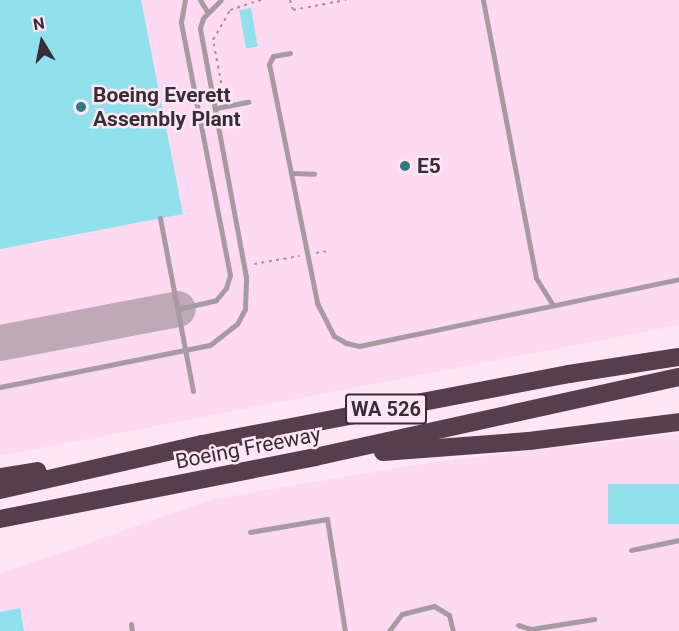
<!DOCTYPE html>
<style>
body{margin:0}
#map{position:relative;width:679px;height:631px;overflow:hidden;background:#fee6f6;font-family:Roboto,sans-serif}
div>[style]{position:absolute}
.built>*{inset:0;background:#fed9f2}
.taxiway>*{height:36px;margin:-18px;padding:0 18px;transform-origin:18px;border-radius:18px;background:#bdaab6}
.building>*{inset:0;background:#91e1ed;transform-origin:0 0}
.path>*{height:2px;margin-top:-1px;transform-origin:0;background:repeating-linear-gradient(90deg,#a5939f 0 3px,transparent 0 7.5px)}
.service>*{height:5px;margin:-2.5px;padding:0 2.5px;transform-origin:2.5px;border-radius:2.5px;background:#a79aa2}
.motorway>*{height:18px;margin:-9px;padding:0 9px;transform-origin:9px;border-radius:9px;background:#563e4f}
.dots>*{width:16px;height:16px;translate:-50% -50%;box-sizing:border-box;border:3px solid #fee6f6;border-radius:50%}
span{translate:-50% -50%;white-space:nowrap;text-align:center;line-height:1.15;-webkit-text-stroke:5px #fee6f6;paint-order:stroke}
.shield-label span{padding:2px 4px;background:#fee6f6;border:2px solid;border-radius:4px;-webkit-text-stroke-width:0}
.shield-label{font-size:20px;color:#382d34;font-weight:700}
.poi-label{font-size:21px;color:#382d34;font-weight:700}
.left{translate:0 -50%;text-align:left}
.street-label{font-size:21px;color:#382d34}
.north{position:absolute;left:12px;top:12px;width:60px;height:60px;-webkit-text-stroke:4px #fee6f6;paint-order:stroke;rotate:350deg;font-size:16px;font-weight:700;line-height:24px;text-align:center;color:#382d34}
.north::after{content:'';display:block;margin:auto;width:21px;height:27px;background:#382d34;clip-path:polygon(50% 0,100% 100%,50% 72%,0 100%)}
</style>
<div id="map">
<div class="built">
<i style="clip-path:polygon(0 0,679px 0,679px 325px,0 456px)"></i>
<i style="clip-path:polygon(679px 434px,679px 631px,0 631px,0 574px,214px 499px,434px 462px)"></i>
</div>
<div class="taxiway">
<i style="left:0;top:343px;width:181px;rotate:-10.8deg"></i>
</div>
<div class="building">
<i style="clip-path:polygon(0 0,141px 0,183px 214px,0 249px)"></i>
<i style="left:251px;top:8px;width:39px;height:12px;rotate:80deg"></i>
<i style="left:679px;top:484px;width:40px;height:71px;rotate:90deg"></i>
<i style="clip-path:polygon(20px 608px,24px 631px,0 631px,0 612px)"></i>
</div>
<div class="path">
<i style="left:290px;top:0;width:10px;rotate:73deg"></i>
<i style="left:293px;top:10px;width:54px;rotate:-10.7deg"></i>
<i style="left:224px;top:98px;width:59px;rotate:-100.7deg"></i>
<i style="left:213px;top:40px;width:34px;rotate:-60deg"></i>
<i style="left:230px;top:10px;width:33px;rotate:-18deg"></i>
<i style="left:316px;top:253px;width:13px;rotate:-9deg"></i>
<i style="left:254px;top:264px;width:46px;rotate:-10.1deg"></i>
</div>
<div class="service">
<i style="left:200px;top:0;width:15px;rotate:58deg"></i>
<i style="left:483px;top:0;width:283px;rotate:79.2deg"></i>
<i style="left:536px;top:278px;width:31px;rotate:58deg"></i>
<i style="left:290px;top:53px;width:17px;rotate:170deg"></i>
<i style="left:273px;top:56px;width:9px;rotate:117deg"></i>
<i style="left:269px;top:64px;width:244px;rotate:78.6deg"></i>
<i style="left:317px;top:303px;width:37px;rotate:63deg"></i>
<i style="left:334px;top:336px;width:14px;rotate:30deg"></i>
<i style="left:346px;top:343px;width:13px;rotate:13deg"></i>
<i style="left:359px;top:346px;width:327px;rotate:-11.8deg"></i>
<i style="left:216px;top:108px;width:33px;rotate:-11deg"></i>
<i style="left:291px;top:173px;width:23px;rotate:2deg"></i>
<i style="left:160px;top:218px;width:176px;rotate:79.2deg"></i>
<i style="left:178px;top:309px;width:39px;rotate:-13deg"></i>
<i style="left:216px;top:300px;width:16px;rotate:-50deg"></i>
<i style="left:226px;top:288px;width:14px;rotate:-73deg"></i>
<i style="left:230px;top:275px;width:258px;rotate:-101deg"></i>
<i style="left:181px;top:22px;width:22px;rotate:-80deg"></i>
<i style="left:0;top:387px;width:214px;rotate:-11.3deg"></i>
<i style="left:210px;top:345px;width:34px;rotate:-38deg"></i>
<i style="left:237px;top:324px;width:17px;rotate:-62deg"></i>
<i style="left:245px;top:309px;width:32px;rotate:-88deg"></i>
<i style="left:246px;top:277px;width:253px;rotate:-100.5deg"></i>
<i style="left:200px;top:28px;width:10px;rotate:-73deg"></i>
<i style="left:203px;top:18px;width:25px;rotate:-45deg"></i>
<i style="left:250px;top:532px;width:78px;rotate:-9.6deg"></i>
<i style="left:327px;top:519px;width:113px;rotate:80.9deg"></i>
<i style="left:631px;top:550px;width:49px;rotate:-11.8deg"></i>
<i style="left:131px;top:624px;width:7px;rotate:82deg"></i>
<i style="left:518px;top:625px;width:14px;rotate:17deg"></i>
<i style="left:531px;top:629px;width:64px;rotate:-9deg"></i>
<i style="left:389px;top:631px;width:21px;rotate:-53deg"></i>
<i style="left:402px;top:614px;width:33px;rotate:-14deg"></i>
<i style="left:434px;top:606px;width:17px;rotate:31deg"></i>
<i style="left:449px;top:615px;width:16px;rotate:76deg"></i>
</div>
<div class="motorway">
<i style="left:383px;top:452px;width:146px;rotate:-4.3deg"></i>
<i style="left:529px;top:441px;width:151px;rotate:-7.2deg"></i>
<i style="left:0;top:477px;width:38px;rotate:-9deg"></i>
<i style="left:0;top:490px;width:207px;rotate:-12.8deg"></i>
<i style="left:202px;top:444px;width:374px;rotate:-10.8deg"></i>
<i style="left:569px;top:374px;width:111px;rotate:-8.8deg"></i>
<i style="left:0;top:519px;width:321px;rotate:-11.1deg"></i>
<i style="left:315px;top:457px;width:373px;rotate:-12.4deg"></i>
</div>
<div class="dots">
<i style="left:81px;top:107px;background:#307882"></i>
<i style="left:405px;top:166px;background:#307882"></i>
</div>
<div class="shield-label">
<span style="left:386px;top:409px">WA 526</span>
</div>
<div class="poi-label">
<span class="left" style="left:93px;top:107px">Boeing Everett<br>Assembly Plant</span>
<span class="left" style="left:417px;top:166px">E5</span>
</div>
<div class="street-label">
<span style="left:248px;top:448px;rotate:-11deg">Boeing Freeway</span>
</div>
<div class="north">N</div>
</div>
